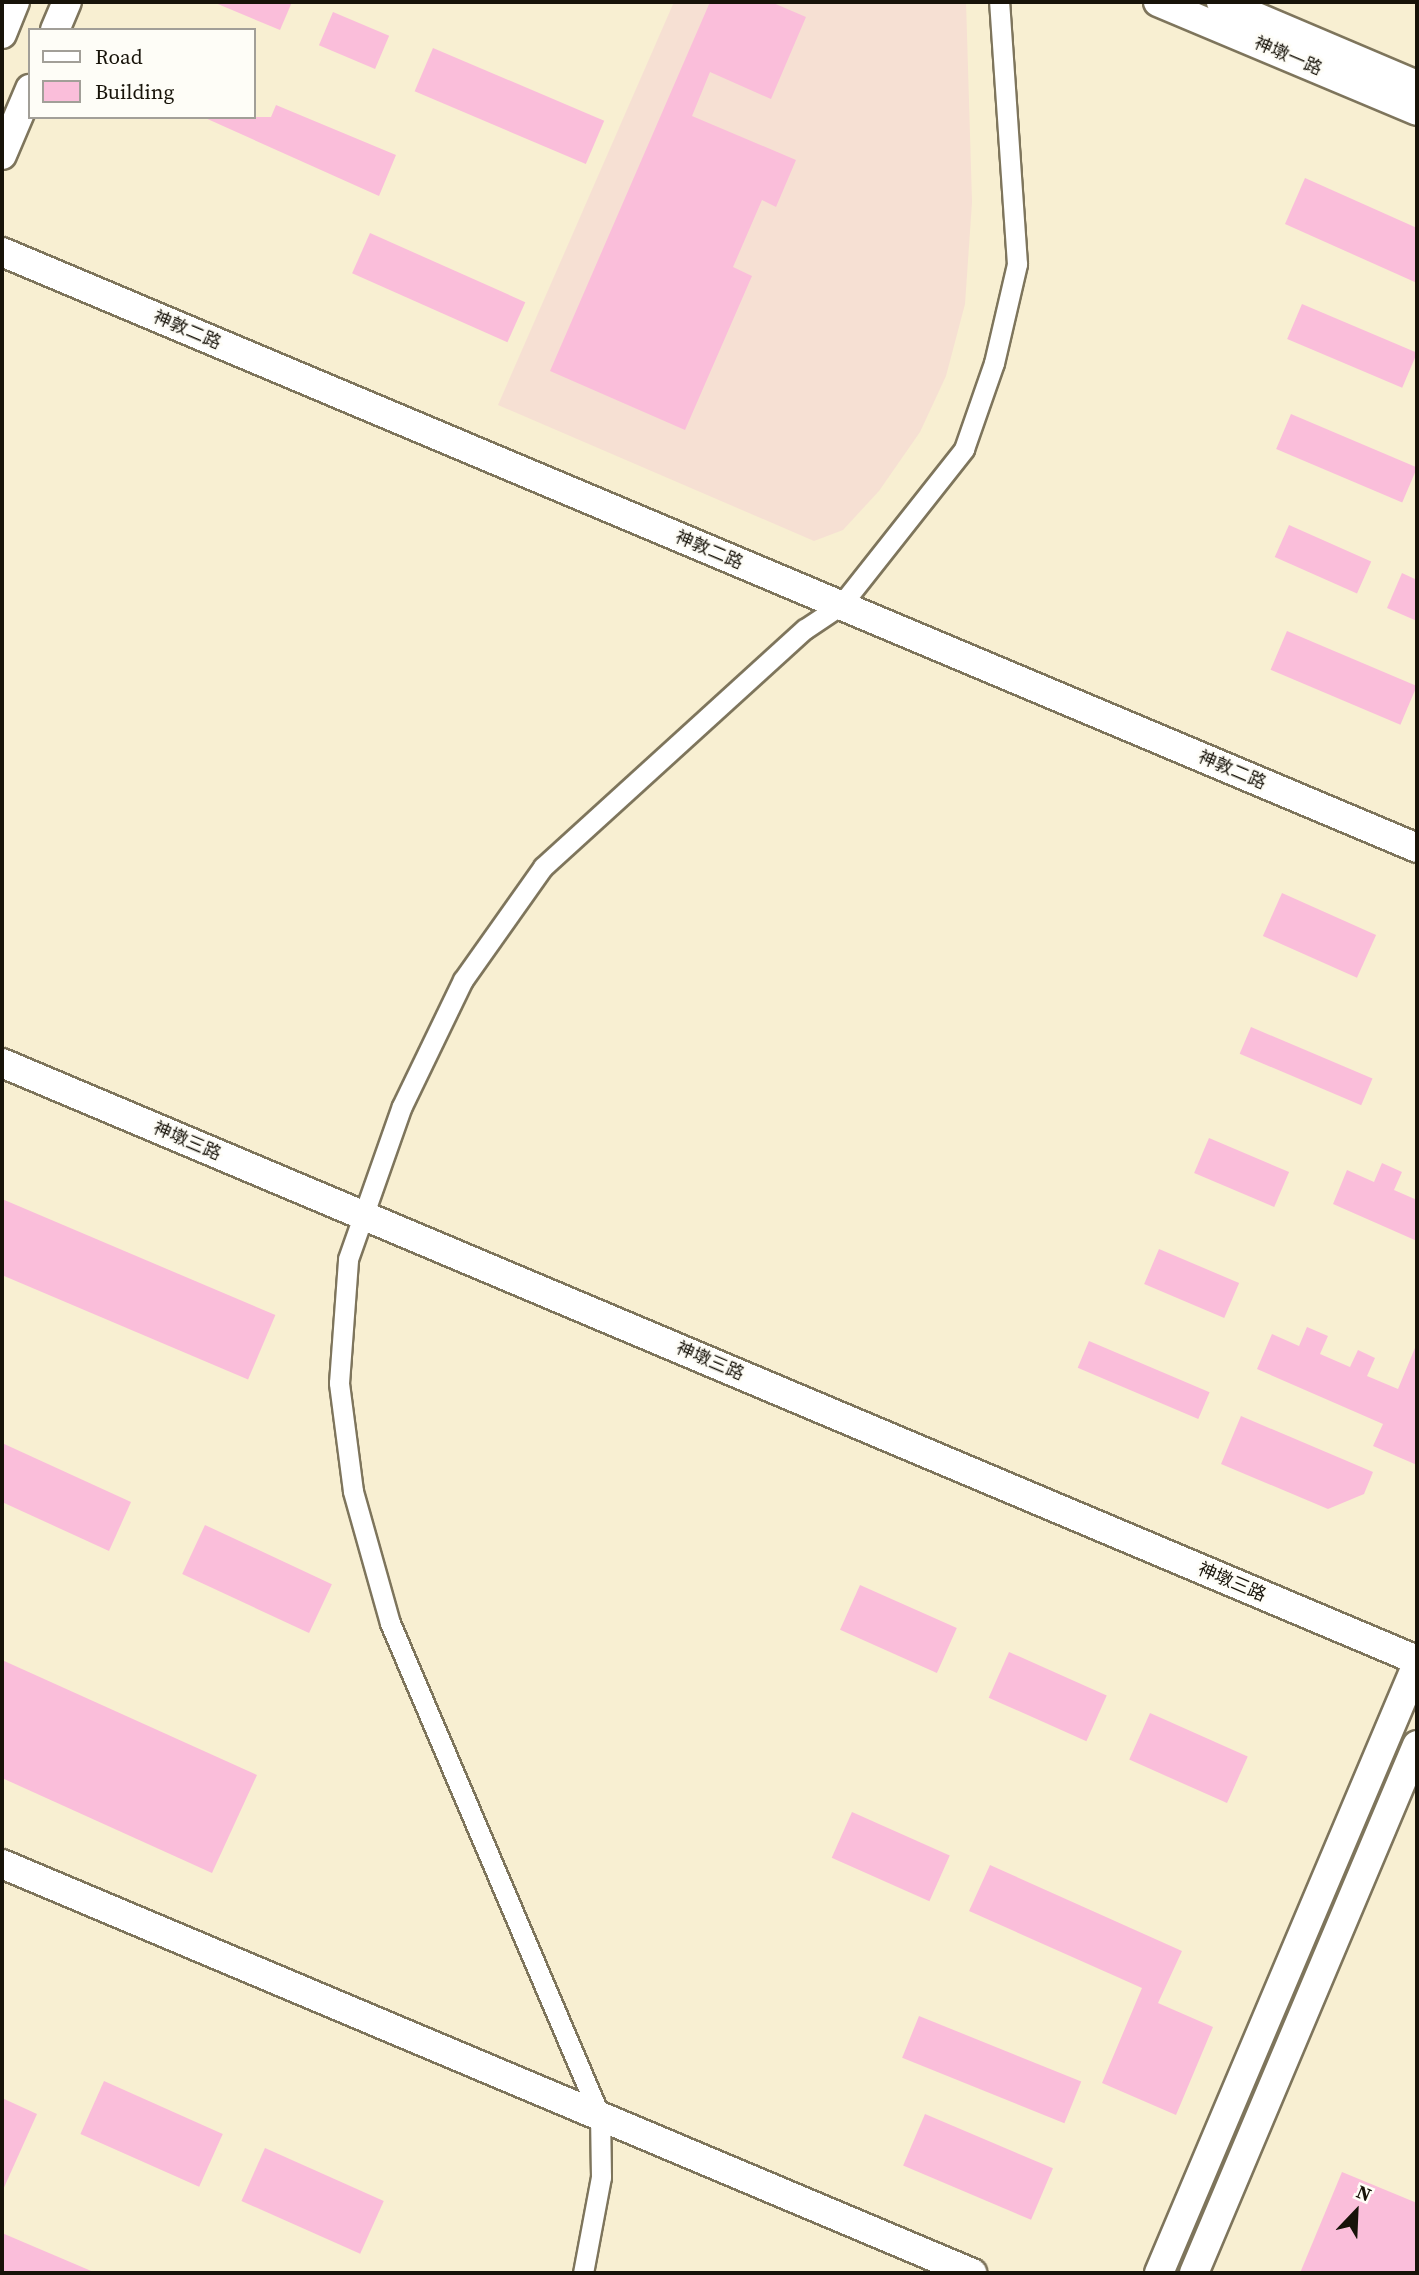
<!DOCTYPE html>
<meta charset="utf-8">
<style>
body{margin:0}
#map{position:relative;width:1419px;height:2275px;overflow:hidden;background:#f8efd2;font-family:"Source Serif 4","Noto Sans SC",serif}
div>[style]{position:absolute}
.education>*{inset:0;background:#f6e0d3}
.building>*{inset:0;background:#fabeda;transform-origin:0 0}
.roads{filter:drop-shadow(2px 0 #7e755c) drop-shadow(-2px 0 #7e755c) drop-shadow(0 2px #7e755c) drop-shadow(0 -2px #7e755c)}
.street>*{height:19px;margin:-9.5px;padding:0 9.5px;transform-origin:9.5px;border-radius:9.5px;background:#fff}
.secondary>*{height:28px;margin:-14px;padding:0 14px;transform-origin:14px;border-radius:14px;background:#fff}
span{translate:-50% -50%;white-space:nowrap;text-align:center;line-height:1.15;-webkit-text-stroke:5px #fefdf7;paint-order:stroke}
.street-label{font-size:18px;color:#171309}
.frame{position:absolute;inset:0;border:4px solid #171309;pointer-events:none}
.legend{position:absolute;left:28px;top:28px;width:228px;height:91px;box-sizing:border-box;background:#fefdf7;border:2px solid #a29f98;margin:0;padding:9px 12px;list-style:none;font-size:21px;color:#171309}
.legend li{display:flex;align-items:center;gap:14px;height:35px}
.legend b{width:35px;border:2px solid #a29f98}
.north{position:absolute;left:1321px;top:2177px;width:70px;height:70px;-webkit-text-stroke:5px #fefdf7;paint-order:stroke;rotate:23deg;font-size:19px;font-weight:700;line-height:28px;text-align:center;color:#171309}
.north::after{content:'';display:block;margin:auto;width:24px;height:32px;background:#171309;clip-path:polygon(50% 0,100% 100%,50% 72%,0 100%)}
</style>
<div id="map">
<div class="education">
<i style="clip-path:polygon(674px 2px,966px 2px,972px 202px,965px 304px,946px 376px,920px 432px,879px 491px,843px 530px,814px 541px,498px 405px)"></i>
</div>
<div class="building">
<i style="clip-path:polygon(213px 2px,292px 2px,280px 30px)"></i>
<i style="clip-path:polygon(710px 2px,771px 2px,806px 17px,771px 99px,710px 72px,692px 116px,796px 160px,776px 207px,762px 200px,733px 267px,752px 276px,685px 430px,550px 371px)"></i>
<i style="left:333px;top:12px;width:61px;height:36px;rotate:23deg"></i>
<i style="left:433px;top:48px;width:186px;height:47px;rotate:23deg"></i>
<i style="clip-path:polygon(276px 105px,396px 155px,379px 196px,203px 117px,271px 117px)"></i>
<i style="clip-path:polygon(1305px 178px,1417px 228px,1417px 283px,1285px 224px)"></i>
<i style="left:370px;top:233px;width:170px;height:44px;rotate:24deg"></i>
<i style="left:1302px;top:304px;width:125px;height:38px;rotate:23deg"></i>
<i style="left:1291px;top:414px;width:137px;height:38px;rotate:23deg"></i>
<i style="left:1289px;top:525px;width:90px;height:35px;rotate:24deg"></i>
<i style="clip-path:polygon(1402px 573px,1417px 580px,1417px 621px,1387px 608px)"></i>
<i style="left:1287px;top:631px;width:141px;height:42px;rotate:23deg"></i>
<i style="left:1282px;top:893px;width:103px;height:47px;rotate:24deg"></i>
<i style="left:1251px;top:1027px;width:132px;height:29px;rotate:23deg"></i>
<i style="left:1209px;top:1138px;width:87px;height:38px;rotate:23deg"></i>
<i style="clip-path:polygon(1382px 1163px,1402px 1172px,1394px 1190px,1417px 1200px,1417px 1241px,1333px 1204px,1347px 1170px,1374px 1182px)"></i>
<i style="left:2px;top:1199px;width:297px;height:70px;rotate:23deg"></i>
<i style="left:1159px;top:1249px;width:87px;height:38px;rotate:23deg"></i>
<i style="clip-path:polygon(1307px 1327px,1328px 1336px,1320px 1354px,1350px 1367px,1358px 1350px,1375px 1358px,1367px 1376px,1398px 1389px,1417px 1343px,1417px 1465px,1373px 1446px,1383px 1424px,1257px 1369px,1272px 1334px,1299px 1346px)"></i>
<i style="left:1089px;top:1341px;width:131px;height:29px;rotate:23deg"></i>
<i style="clip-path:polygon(1241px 1416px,1373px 1472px,1364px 1494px,1328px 1509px,1221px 1464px)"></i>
<i style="clip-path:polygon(2px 1443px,131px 1502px,109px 1551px,2px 1502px)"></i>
<i style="left:205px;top:1525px;width:140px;height:54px;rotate:25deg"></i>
<i style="left:860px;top:1585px;width:106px;height:49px;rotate:24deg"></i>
<i style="left:1009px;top:1652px;width:107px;height:50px;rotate:24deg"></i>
<i style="clip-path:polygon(2px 1660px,257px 1775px,212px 1873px,2px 1778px)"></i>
<i style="left:1150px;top:1713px;width:107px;height:51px;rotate:24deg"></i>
<i style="left:852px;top:1812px;width:107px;height:50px;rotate:24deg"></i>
<i style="clip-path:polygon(990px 1865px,1182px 1951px,1158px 2003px,1213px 2027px,1176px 2115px,1102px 2083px,1142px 1988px,969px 1911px)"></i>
<i style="left:919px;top:2016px;width:175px;height:45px;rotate:22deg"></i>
<i style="left:104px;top:2081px;width:130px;height:58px;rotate:24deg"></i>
<i style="clip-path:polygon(2px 2098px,37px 2114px,2px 2192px)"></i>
<i style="left:925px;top:2114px;width:139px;height:56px;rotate:23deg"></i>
<i style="left:265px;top:2148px;width:130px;height:58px;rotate:24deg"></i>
<i style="clip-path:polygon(1342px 2172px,1417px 2203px,1417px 2273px,1300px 2273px)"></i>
<i style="clip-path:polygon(2px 2233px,96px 2273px,2px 2273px)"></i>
</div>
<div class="roads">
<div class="street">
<i style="left:583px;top:2273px;width:98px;rotate:-79.4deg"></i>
<i style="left:601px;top:2177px;width:61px;rotate:-90.9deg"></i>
<i style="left:600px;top:2116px;width:536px;rotate:-113.07deg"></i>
<i style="left:390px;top:1623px;width:137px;rotate:-105.7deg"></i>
<i style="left:353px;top:1491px;width:109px;rotate:-97.4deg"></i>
<i style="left:339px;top:1383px;width:124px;rotate:-85.8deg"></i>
<i style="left:348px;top:1259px;width:162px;rotate:-70.6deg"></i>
<i style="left:402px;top:1106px;width:140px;rotate:-64.2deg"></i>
<i style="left:463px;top:980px;width:138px;rotate:-54.7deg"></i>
<i style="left:543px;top:867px;width:354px;rotate:-42.3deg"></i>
<i style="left:805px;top:629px;width:43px;rotate:-33.7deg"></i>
<i style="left:841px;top:605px;width:199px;rotate:-51.7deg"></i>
<i style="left:964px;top:449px;width:91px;rotate:-70.8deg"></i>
<i style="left:994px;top:363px;width:102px;rotate:-76.9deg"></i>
<i style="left:1017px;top:264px;width:263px;rotate:-93.9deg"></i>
</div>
<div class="secondary">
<i style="left:1158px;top:2px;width:281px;rotate:22.8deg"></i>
<i style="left:1221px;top:2px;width:213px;rotate:23deg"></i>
<i style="left:55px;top:30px;width:30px;rotate:-67deg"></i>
<i style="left:2px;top:34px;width:35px;rotate:-68deg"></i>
<i style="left:2px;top:155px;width:72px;rotate:-67deg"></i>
<i style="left:2px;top:252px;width:1535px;rotate:22.84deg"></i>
<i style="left:2px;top:1063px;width:1536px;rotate:22.88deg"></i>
<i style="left:2px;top:1864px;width:1053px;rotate:22.86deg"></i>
<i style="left:1159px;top:2273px;width:661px;rotate:-67.04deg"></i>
<i style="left:1194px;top:2273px;width:573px;rotate:-67.1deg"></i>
</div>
</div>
<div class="street-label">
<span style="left:1288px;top:56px;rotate:23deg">神墩一路</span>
<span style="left:187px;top:330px;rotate:23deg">神敦二路</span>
<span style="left:709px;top:550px;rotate:23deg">神敦二路</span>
<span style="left:1232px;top:770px;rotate:23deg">神敦二路</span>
<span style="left:187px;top:1141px;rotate:23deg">神墩三路</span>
<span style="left:710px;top:1361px;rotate:23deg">神墩三路</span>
<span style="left:1232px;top:1582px;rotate:23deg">神墩三路</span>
</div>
<div class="frame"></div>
<ul class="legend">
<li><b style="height:9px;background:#fff"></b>Road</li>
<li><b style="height:19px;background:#fabeda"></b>Building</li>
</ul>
<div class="north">N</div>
</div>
